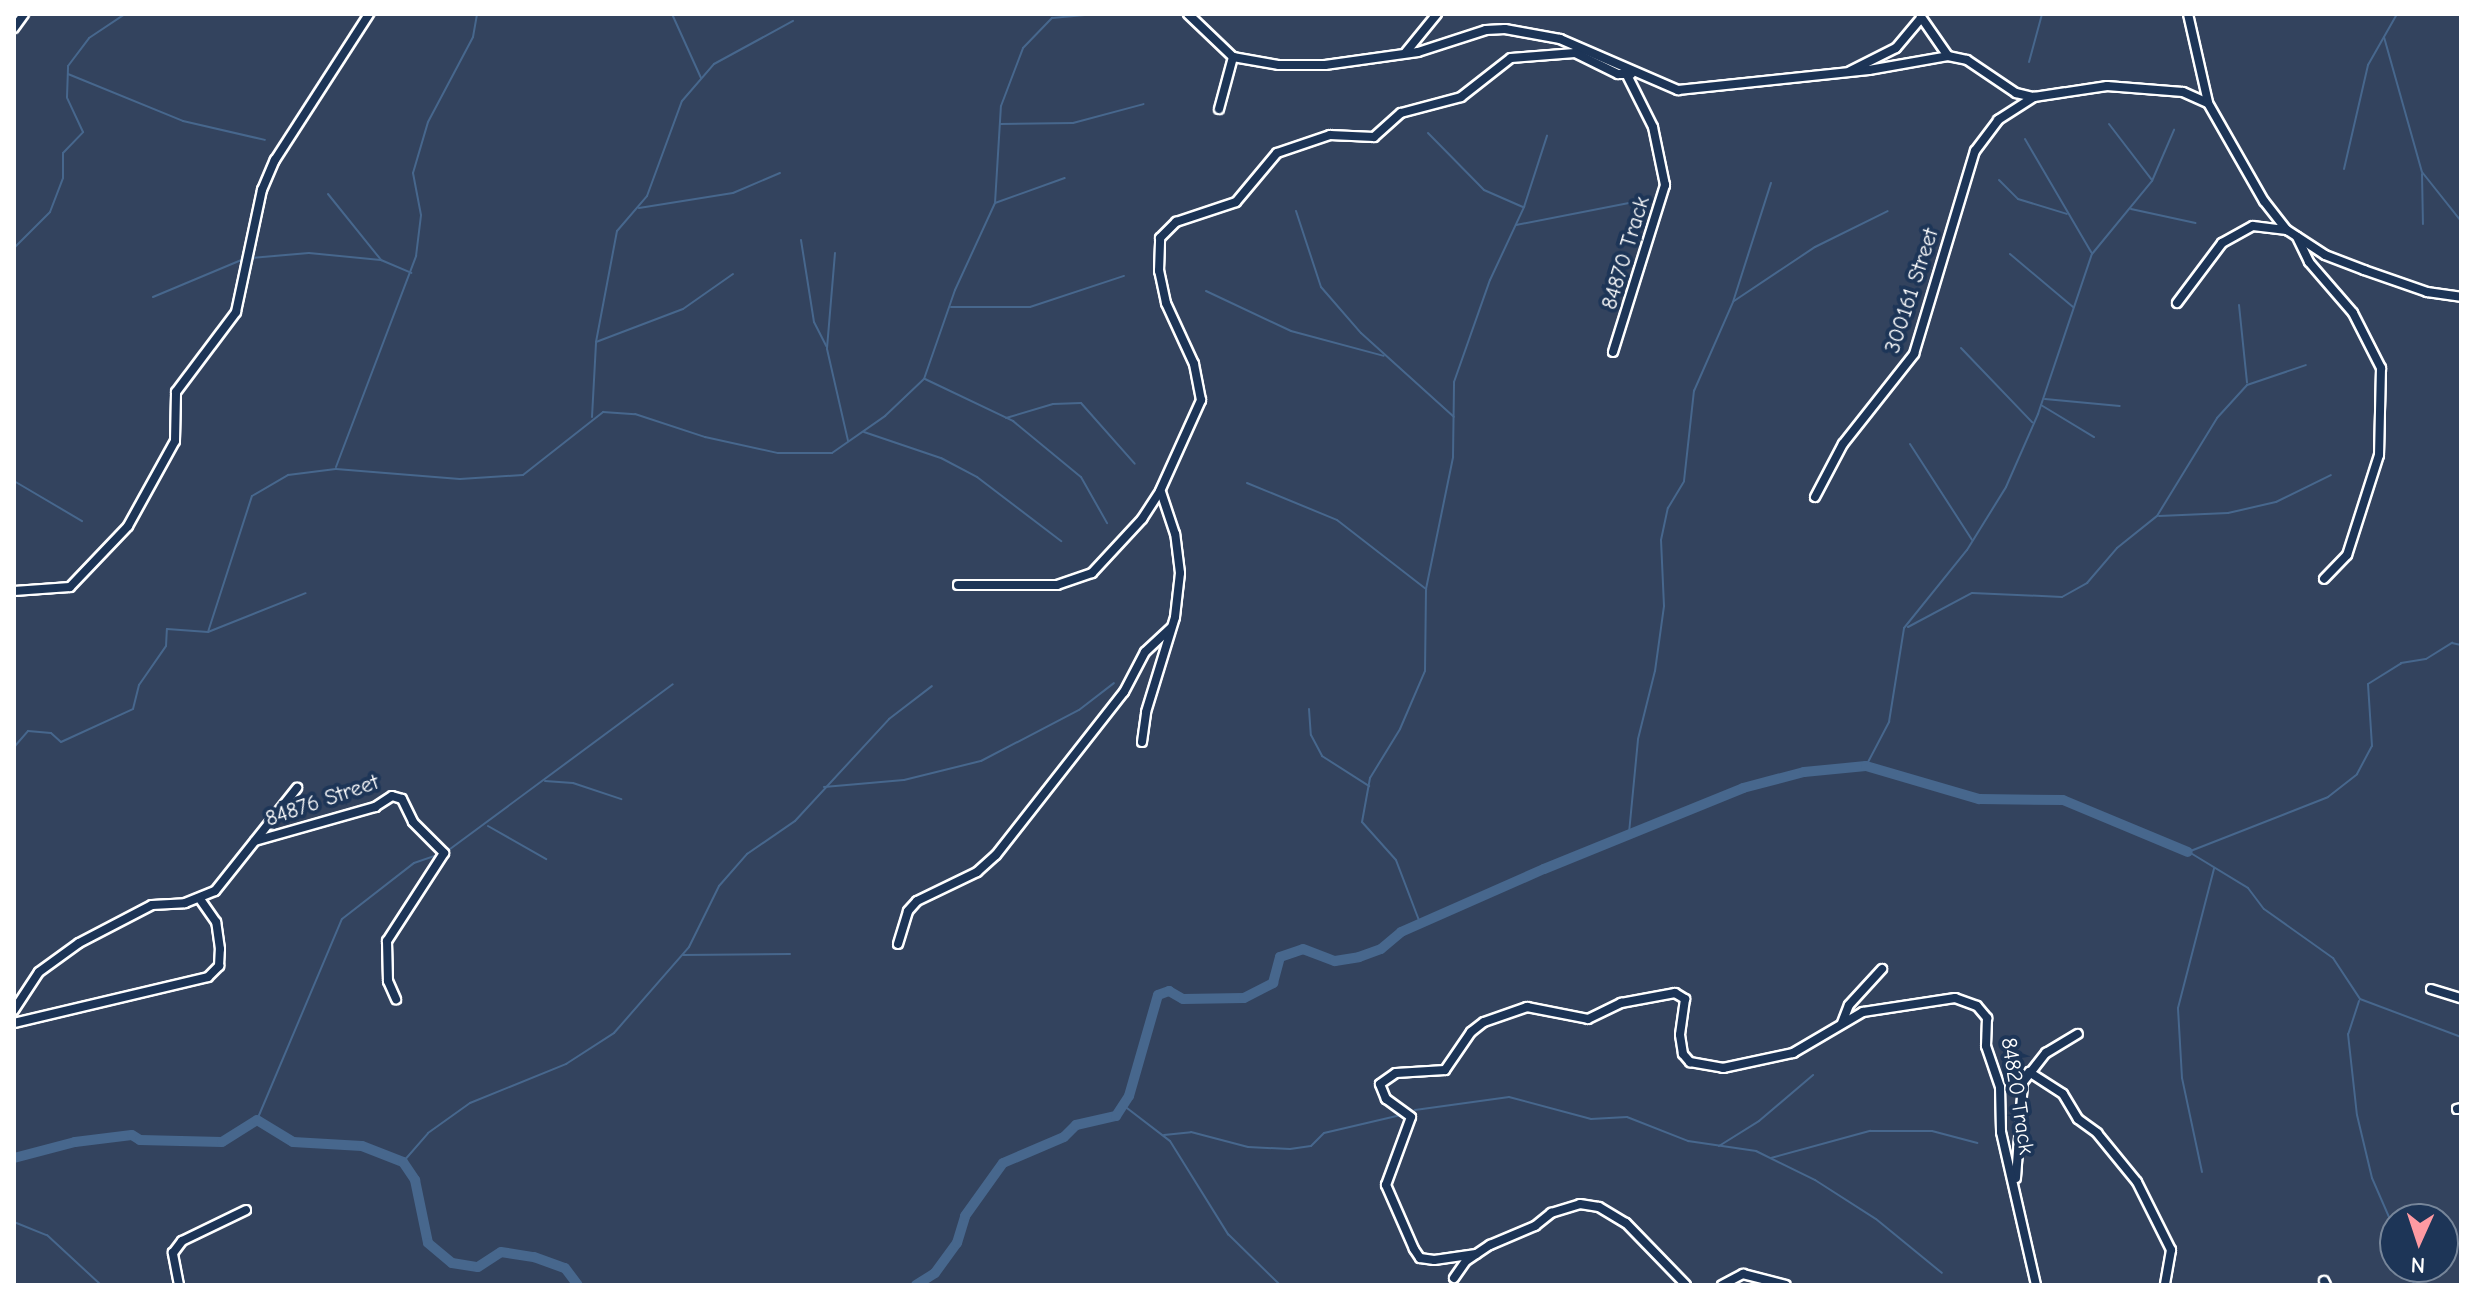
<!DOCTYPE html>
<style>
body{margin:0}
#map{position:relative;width:2475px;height:1299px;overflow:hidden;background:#33435e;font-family:"Comic Neue",sans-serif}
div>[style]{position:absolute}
.stream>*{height:2px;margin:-1px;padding:0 1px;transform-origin:1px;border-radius:1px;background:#47678d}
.river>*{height:10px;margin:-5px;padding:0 5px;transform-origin:5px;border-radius:5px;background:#47678d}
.roads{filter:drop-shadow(2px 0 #fff) drop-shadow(-2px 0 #fff) drop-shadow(0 2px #fff) drop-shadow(0 -2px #fff)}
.minor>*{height:8px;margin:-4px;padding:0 4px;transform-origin:4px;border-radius:4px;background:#1d3557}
span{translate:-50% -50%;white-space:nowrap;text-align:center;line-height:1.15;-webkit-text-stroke:8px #1d3557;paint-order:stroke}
.street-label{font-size:22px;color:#fff}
.frame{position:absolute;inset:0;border:16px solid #fff;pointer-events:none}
.north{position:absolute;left:2379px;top:1203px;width:80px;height:80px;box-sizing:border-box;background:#1d3557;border:2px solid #77869a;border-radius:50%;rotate:183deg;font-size:22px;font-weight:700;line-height:32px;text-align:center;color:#fff}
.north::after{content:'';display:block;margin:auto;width:28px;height:36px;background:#ff9aa2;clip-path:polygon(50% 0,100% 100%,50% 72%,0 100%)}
</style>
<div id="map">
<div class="stream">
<i style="left:672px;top:14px;width:70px;rotate:65.6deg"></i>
<i style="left:2384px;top:37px;width:140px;rotate:74.3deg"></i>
<i style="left:2422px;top:172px;width:63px;rotate:51.5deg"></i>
<i style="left:2029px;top:62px;width:50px;rotate:-74.8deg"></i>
<i style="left:68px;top:74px;width:124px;rotate:22.2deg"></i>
<i style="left:183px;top:121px;width:84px;rotate:13deg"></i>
<i style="left:1000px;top:124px;width:73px;rotate:-0.8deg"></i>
<i style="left:1073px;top:123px;width:73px;rotate:-15deg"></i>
<i style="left:2109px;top:124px;width:71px;rotate:52.5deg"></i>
<i style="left:1428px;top:133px;width:80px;rotate:45.5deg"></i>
<i style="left:1484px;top:190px;width:43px;rotate:23.6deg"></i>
<i style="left:2025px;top:139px;width:131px;rotate:59.7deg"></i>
<i style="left:2344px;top:169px;width:107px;rotate:-77deg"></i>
<i style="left:2368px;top:65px;width:59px;rotate:-60.4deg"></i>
<i style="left:2422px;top:174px;width:50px;rotate:88.9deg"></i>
<i style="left:1999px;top:180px;width:27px;rotate:45deg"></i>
<i style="left:2018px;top:199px;width:51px;rotate:17deg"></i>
<i style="left:328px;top:194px;width:85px;rotate:51.2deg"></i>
<i style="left:381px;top:260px;width:33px;rotate:23deg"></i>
<i style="left:995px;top:203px;width:74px;rotate:-19.7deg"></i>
<i style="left:639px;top:208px;width:95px;rotate:-9.1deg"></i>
<i style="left:733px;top:193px;width:51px;rotate:-23.1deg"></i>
<i style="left:2131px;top:209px;width:66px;rotate:12.2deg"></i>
<i style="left:1296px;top:211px;width:80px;rotate:71.8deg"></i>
<i style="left:1321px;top:287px;width:61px;rotate:49deg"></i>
<i style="left:1361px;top:333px;width:125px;rotate:42.1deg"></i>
<i style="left:1516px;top:225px;width:115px;rotate:-11deg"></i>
<i style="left:801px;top:240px;width:83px;rotate:81deg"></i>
<i style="left:814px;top:322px;width:27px;rotate:63deg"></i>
<i style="left:14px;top:248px;width:51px;rotate:-45deg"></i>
<i style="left:50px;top:212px;width:36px;rotate:-69deg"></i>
<i style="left:63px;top:178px;width:25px;rotate:-90deg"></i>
<i style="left:63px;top:153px;width:29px;rotate:-46deg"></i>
<i style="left:83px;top:132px;width:38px;rotate:-115deg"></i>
<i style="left:67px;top:97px;width:31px;rotate:-88deg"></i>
<i style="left:68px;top:66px;width:35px;rotate:-53deg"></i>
<i style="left:89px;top:38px;width:43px;rotate:-33.7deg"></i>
<i style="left:835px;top:253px;width:96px;rotate:94.8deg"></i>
<i style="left:827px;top:349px;width:94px;rotate:77.1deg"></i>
<i style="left:2010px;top:254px;width:82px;rotate:40.1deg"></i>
<i style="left:250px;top:258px;width:59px;rotate:-4.8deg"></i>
<i style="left:309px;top:253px;width:72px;rotate:5.6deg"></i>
<i style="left:1206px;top:291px;width:94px;rotate:25.2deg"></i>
<i style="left:1291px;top:331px;width:96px;rotate:15deg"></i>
<i style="left:153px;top:297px;width:99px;rotate:-22.7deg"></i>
<i style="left:1734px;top:301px;width:97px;rotate:-33.7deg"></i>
<i style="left:1815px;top:247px;width:81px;rotate:-26.3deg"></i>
<i style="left:2239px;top:305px;width:78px;rotate:84.1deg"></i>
<i style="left:951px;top:307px;width:79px"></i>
<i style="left:1030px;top:307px;width:99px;rotate:-18.3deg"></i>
<i style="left:596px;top:342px;width:93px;rotate:-20.8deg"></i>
<i style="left:683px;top:309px;width:61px;rotate:-35deg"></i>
<i style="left:1961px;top:348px;width:103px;rotate:46.2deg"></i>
<i style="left:925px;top:379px;width:98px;rotate:25.5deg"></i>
<i style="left:1013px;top:421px;width:88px;rotate:39.5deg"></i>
<i style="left:1081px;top:477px;width:53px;rotate:60.5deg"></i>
<i style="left:2045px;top:399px;width:75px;rotate:5.3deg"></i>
<i style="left:2041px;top:405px;width:62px;rotate:31.1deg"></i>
<i style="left:592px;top:417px;width:75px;rotate:-86.9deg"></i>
<i style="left:596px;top:342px;width:113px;rotate:-79.3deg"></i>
<i style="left:617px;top:231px;width:46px;rotate:-49.4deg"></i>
<i style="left:647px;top:196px;width:101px;rotate:-69.8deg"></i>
<i style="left:682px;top:101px;width:49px;rotate:-49.1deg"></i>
<i style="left:714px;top:64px;width:90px;rotate:-28.6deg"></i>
<i style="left:1006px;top:418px;width:49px;rotate:-16.6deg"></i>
<i style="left:1053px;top:404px;width:28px;rotate:-2deg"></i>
<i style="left:1081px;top:403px;width:81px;rotate:48.5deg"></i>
<i style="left:864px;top:432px;width:81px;rotate:18.7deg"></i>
<i style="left:941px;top:458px;width:41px;rotate:27.8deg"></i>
<i style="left:977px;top:477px;width:106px;rotate:37.3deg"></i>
<i style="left:1910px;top:444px;width:114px;rotate:57.1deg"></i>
<i style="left:336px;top:467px;width:226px;rotate:-69.2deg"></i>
<i style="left:416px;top:256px;width:41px;rotate:-83deg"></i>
<i style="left:421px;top:215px;width:43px;rotate:-100.8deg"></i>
<i style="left:413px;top:173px;width:53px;rotate:-73.6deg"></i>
<i style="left:428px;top:122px;width:96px;rotate:-62.1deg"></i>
<i style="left:473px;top:37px;width:23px;rotate:-80deg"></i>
<i style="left:14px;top:481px;width:79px;rotate:30.5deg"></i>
<i style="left:1247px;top:483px;width:97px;rotate:22.3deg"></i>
<i style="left:1337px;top:520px;width:113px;rotate:37.8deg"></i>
<i style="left:2159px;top:516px;width:69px;rotate:-2.5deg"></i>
<i style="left:2228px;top:513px;width:49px;rotate:-12.9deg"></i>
<i style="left:2276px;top:502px;width:61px;rotate:-26.1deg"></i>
<i style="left:1908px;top:627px;width:72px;rotate:-28deg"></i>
<i style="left:1972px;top:593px;width:90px;rotate:2.5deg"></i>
<i style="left:2062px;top:597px;width:29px;rotate:-29deg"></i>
<i style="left:2087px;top:583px;width:46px;rotate:-49.4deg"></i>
<i style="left:2117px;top:548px;width:51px;rotate:-38.7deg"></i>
<i style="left:2157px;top:516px;width:115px;rotate:-58.5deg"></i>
<i style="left:2217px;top:418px;width:45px;rotate:-47.7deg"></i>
<i style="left:2247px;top:385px;width:62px;rotate:-18.7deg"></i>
<i style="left:208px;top:632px;width:105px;rotate:-21.7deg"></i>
<i style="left:1309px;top:709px;width:26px;rotate:86deg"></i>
<i style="left:1311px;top:735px;width:24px;rotate:62deg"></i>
<i style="left:1322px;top:756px;width:56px;rotate:32.6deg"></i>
<i style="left:1866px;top:766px;width:50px;rotate:-62.4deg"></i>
<i style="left:1889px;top:722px;width:95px;rotate:-80.9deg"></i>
<i style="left:1904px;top:628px;width:100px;rotate:-51.1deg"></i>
<i style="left:1967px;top:550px;width:74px;rotate:-58.2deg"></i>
<i style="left:2006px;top:487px;width:80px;rotate:-66.3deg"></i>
<i style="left:2038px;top:414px;width:169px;rotate:-71.4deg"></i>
<i style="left:2092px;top:254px;width:94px;rotate:-50.6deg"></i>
<i style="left:2152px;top:181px;width:56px;rotate:-66.7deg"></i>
<i style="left:14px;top:767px;width:21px;rotate:-87deg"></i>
<i style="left:15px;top:746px;width:20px;rotate:-49deg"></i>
<i style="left:28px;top:731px;width:23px;rotate:5deg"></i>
<i style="left:51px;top:733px;width:13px;rotate:42deg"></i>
<i style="left:61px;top:742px;width:79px;rotate:-24.6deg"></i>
<i style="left:133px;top:709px;width:25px;rotate:-76deg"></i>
<i style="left:139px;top:685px;width:47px;rotate:-55.3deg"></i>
<i style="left:166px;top:646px;width:17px;rotate:-87deg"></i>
<i style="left:167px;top:629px;width:41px;rotate:4.2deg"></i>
<i style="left:208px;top:632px;width:143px;rotate:-72.1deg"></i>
<i style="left:252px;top:496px;width:42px;rotate:-30.3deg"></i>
<i style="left:288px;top:475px;width:48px;rotate:-7.1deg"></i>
<i style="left:336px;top:469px;width:124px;rotate:4.6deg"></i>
<i style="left:460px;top:479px;width:63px;rotate:-3.6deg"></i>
<i style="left:523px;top:475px;width:102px;rotate:-38.2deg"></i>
<i style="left:603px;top:412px;width:32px;rotate:4deg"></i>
<i style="left:635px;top:414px;width:74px;rotate:18.2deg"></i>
<i style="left:705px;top:437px;width:75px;rotate:12.4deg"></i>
<i style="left:778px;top:453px;width:54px"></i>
<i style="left:832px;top:453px;width:65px;rotate:-34.9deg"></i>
<i style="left:885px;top:416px;width:54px;rotate:-43.5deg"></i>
<i style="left:924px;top:379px;width:94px;rotate:-70.8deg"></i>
<i style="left:955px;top:290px;width:96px;rotate:-65.3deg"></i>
<i style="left:995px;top:203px;width:97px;rotate:-86.5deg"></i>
<i style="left:1001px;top:106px;width:62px;rotate:-69.2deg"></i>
<i style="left:1023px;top:48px;width:42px;rotate:-46deg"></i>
<i style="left:1052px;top:18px;width:44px;rotate:-5.2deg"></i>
<i style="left:545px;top:781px;width:28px;rotate:4deg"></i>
<i style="left:573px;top:783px;width:51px;rotate:18.4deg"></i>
<i style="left:824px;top:787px;width:80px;rotate:-5deg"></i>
<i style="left:904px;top:780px;width:79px;rotate:-13.9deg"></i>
<i style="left:981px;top:761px;width:110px;rotate:-27.5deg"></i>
<i style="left:1079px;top:710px;width:44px;rotate:-37.6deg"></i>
<i style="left:488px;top:826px;width:67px;rotate:29.6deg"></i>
<i style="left:1629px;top:833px;width:94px;rotate:-84.5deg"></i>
<i style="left:1638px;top:739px;width:70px;rotate:-76deg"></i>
<i style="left:1655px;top:671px;width:66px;rotate:-82.1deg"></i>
<i style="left:1664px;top:606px;width:66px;rotate:-92.6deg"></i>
<i style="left:1661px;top:540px;width:33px;rotate:-78deg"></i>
<i style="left:1668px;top:508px;width:31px;rotate:-59deg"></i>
<i style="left:1684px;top:481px;width:91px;rotate:-83.7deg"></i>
<i style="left:1694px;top:391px;width:97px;rotate:-66.3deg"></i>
<i style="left:1733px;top:302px;width:125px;rotate:-72.3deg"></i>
<i style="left:446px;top:852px;width:282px;rotate:-36.5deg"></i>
<i style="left:2188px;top:852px;width:150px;rotate:-21.4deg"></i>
<i style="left:2328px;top:797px;width:37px;rotate:-38deg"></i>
<i style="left:2357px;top:774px;width:32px;rotate:-62deg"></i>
<i style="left:2372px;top:746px;width:62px;rotate:-93.7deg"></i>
<i style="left:2368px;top:684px;width:39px;rotate:-32deg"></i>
<i style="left:2401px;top:663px;width:25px;rotate:-9deg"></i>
<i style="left:2426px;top:659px;width:31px;rotate:-32deg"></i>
<i style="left:2452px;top:643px;width:9px;rotate:13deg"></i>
<i style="left:2189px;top:852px;width:69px;rotate:31.4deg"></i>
<i style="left:2248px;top:888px;width:26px;rotate:53deg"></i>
<i style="left:2264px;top:909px;width:85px;rotate:35.4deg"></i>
<i style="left:2333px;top:958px;width:49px;rotate:56.6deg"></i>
<i style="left:2360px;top:999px;width:108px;rotate:20.6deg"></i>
<i style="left:1420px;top:923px;width:67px;rotate:-110.9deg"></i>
<i style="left:1396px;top:860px;width:51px;rotate:-131.8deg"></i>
<i style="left:1362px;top:822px;width:45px;rotate:-79.7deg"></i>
<i style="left:1370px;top:778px;width:57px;rotate:-58.5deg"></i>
<i style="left:1400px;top:729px;width:63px;rotate:-66.7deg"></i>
<i style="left:1425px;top:671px;width:82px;rotate:-89.3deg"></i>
<i style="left:1426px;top:589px;width:135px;rotate:-78.4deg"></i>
<i style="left:1453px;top:457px;width:75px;rotate:-89.2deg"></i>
<i style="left:1454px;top:382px;width:108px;rotate:-70.6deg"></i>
<i style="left:1490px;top:280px;width:81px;rotate:-65deg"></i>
<i style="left:1524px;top:207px;width:75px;rotate:-72.1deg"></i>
<i style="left:683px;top:955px;width:107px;rotate:-0.5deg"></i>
<i style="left:2359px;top:1001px;width:35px;rotate:108deg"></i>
<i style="left:2348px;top:1034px;width:81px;rotate:83.7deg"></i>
<i style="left:2357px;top:1115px;width:65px;rotate:76.6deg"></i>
<i style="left:2372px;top:1178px;width:58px;rotate:66.5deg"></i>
<i style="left:1123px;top:1105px;width:59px;rotate:37.5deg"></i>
<i style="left:1170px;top:1141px;width:110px;rotate:58.1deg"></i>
<i style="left:1228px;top:1234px;width:73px;rotate:44.4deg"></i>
<i style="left:1415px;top:1110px;width:95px;rotate:-7.9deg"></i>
<i style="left:1509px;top:1097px;width:85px;rotate:15deg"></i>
<i style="left:1591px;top:1119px;width:36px;rotate:-3deg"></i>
<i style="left:1627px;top:1117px;width:66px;rotate:21.5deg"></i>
<i style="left:1688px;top:1141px;width:69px;rotate:8.4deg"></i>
<i style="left:1756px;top:1151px;width:66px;rotate:26.2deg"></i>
<i style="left:1815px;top:1180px;width:72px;rotate:32.6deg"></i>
<i style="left:1876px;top:1219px;width:85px;rotate:39.3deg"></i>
<i style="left:257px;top:1120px;width:218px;rotate:-67.1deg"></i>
<i style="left:342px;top:919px;width:91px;rotate:-37.9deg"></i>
<i style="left:414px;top:863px;width:28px;rotate:-19deg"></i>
<i style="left:1164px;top:1135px;width:27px;rotate:-6deg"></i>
<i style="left:1191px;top:1132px;width:59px;rotate:14.7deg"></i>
<i style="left:1248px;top:1147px;width:42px;rotate:2.7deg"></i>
<i style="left:1290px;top:1149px;width:21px;rotate:-8deg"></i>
<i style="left:1311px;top:1146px;width:18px;rotate:-45deg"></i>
<i style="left:1324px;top:1133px;width:79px;rotate:-13.2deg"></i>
<i style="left:1719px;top:1146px;width:47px;rotate:-32deg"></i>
<i style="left:1759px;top:1121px;width:71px;rotate:-40.4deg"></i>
<i style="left:1771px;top:1158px;width:103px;rotate:-15.3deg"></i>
<i style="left:1870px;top:1131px;width:62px"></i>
<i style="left:1932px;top:1131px;width:47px;rotate:14.9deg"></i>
<i style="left:403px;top:1162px;width:38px;rotate:-49deg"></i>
<i style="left:428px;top:1133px;width:52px;rotate:-35.5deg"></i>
<i style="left:470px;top:1103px;width:104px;rotate:-22.1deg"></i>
<i style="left:566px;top:1064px;width:57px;rotate:-32.9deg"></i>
<i style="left:614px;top:1033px;width:114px;rotate:-48.9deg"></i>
<i style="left:689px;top:947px;width:68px;rotate:-63.8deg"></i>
<i style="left:719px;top:886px;width:43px;rotate:-48.8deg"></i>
<i style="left:747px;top:854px;width:58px;rotate:-34.5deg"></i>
<i style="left:795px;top:821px;width:139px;rotate:-47.3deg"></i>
<i style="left:889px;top:719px;width:54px;rotate:-37.5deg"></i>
<i style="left:2202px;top:1172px;width:96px;rotate:-102deg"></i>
<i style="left:2182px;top:1078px;width:70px;rotate:-93.3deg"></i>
<i style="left:2178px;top:1008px;width:144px;rotate:-75.5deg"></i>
<i style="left:14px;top:1222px;width:35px;rotate:22deg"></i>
<i style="left:47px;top:1235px;width:74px;rotate:42.8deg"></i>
<i style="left:2409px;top:1267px;width:19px;rotate:74deg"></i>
</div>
<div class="river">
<i style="left:14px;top:1158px;width:63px;rotate:-14.7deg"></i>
<i style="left:75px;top:1142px;width:57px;rotate:-7deg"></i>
<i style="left:132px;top:1135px;width:9px;rotate:32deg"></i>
<i style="left:140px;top:1140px;width:82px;rotate:1.4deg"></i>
<i style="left:222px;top:1142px;width:41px;rotate:-32.2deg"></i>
<i style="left:257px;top:1120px;width:42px;rotate:31.4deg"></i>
<i style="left:293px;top:1142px;width:69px;rotate:3.3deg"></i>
<i style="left:362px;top:1146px;width:44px;rotate:21.3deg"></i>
<i style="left:403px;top:1162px;width:22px;rotate:56deg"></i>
<i style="left:415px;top:1180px;width:64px;rotate:78.3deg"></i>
<i style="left:428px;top:1243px;width:31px;rotate:40deg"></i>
<i style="left:452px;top:1263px;width:26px;rotate:9deg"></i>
<i style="left:478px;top:1267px;width:27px;rotate:-33deg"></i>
<i style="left:501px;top:1252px;width:33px;rotate:9deg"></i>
<i style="left:534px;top:1257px;width:33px;rotate:20deg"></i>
<i style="left:565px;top:1268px;width:21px;rotate:53deg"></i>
<i style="left:916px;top:1285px;width:22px;rotate:-32deg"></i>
<i style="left:935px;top:1273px;width:37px;rotate:-54deg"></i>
<i style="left:957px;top:1243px;width:28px;rotate:-73deg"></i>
<i style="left:965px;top:1216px;width:65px;rotate:-54.4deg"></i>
<i style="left:1003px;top:1163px;width:66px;rotate:-23.1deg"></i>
<i style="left:1064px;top:1137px;width:17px;rotate:-45deg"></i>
<i style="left:1076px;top:1125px;width:41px;rotate:-12.7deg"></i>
<i style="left:1116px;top:1116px;width:24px;rotate:-57deg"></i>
<i style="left:1129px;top:1096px;width:105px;rotate:-74deg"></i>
<i style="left:1158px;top:995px;width:12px;rotate:-20deg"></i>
<i style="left:1169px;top:991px;width:16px;rotate:30deg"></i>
<i style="left:1183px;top:999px;width:61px;rotate:-0.9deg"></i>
<i style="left:1244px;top:998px;width:33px;rotate:-27deg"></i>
<i style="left:1273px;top:983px;width:27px;rotate:-75deg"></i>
<i style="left:1280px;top:957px;width:24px;rotate:-19deg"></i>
<i style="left:1303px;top:949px;width:34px;rotate:21deg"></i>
<i style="left:1335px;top:961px;width:24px;rotate:-9deg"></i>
<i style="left:1359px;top:957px;width:23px;rotate:-20deg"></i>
<i style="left:1381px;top:949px;width:26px;rotate:-40deg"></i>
<i style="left:1401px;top:932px;width:156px;rotate:-23.8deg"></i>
<i style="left:1544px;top:869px;width:215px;rotate:-22.1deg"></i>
<i style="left:1743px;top:788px;width:63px;rotate:-14.7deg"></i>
<i style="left:1804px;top:772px;width:62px;rotate:-5.5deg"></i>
<i style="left:1866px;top:766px;width:118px;rotate:16.3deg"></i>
<i style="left:1979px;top:799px;width:84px;rotate:0.7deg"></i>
<i style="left:2063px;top:800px;width:135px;rotate:22.6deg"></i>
</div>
<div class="roads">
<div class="minor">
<i style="left:1188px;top:14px;width:62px;rotate:43.7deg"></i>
<i style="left:1233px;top:57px;width:47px;rotate:9.9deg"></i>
<i style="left:1279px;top:65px;width:46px"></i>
<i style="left:1325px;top:65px;width:94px;rotate:-8deg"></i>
<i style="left:1418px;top:52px;width:71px;rotate:-17.9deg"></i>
<i style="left:1486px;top:30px;width:19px;rotate:-3deg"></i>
<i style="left:1505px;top:29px;width:56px;rotate:10.3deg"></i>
<i style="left:1560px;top:39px;width:129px;rotate:23.4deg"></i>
<i style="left:1678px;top:90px;width:192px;rotate:-6deg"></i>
<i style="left:1869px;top:70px;width:80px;rotate:-10deg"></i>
<i style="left:1948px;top:56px;width:19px;rotate:12deg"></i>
<i style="left:1967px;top:60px;width:59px;rotate:34deg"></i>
<i style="left:2016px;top:93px;width:18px;rotate:13deg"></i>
<i style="left:2034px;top:97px;width:74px;rotate:-8.6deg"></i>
<i style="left:2107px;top:86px;width:76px;rotate:4.5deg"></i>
<i style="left:2183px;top:92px;width:27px;rotate:24deg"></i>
<i style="left:2208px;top:103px;width:113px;rotate:60.3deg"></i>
<i style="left:2264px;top:201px;width:37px;rotate:52deg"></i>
<i style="left:2287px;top:230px;width:45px;rotate:33.3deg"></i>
<i style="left:2325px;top:255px;width:42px;rotate:21deg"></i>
<i style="left:2364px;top:270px;width:67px;rotate:19.2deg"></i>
<i style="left:2427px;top:292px;width:34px;rotate:8deg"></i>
<i style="left:2188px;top:14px;width:90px;rotate:77.2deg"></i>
<i style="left:1921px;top:17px;width:47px;rotate:55.3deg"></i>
<i style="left:14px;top:28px;width:17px;rotate:-54deg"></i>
<i style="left:1406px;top:52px;width:49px;rotate:-50.8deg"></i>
<i style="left:1850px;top:71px;width:51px;rotate:-26.6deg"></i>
<i style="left:1896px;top:48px;width:39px;rotate:-50deg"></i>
<i style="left:1219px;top:109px;width:54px;rotate:-74.9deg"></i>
<i style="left:2297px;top:237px;width:28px;rotate:64deg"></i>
<i style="left:2309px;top:262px;width:67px;rotate:49.2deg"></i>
<i style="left:2353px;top:313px;width:62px;rotate:63deg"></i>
<i style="left:2381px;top:368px;width:87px;rotate:91.3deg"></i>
<i style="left:2379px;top:455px;width:105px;rotate:107.7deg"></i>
<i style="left:2347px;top:555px;width:33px;rotate:134deg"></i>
<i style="left:2177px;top:303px;width:75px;rotate:-53.1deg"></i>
<i style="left:2222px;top:243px;width:35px;rotate:-29deg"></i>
<i style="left:2253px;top:226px;width:34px;rotate:7deg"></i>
<i style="left:1613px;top:352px;width:175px;rotate:-72.7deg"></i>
<i style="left:1665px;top:185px;width:59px;rotate:-101.7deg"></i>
<i style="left:1653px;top:127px;width:58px;rotate:-116.6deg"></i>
<i style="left:1815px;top:497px;width:60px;rotate:-62.2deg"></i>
<i style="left:1843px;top:444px;width:115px;rotate:-51.7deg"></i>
<i style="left:1914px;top:354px;width:212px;rotate:-73.3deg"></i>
<i style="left:1975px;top:151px;width:39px;rotate:-53deg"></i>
<i style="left:1998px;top:120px;width:43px;rotate:-32.6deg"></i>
<i style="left:958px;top:585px;width:99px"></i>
<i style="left:1057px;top:585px;width:37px;rotate:-19deg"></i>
<i style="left:1092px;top:573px;width:74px;rotate:-47.2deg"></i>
<i style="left:1142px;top:519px;width:33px;rotate:-57deg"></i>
<i style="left:1160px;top:491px;width:100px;rotate:-65.7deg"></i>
<i style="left:1201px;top:400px;width:37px;rotate:-101deg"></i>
<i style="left:1194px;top:364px;width:67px;rotate:-114.7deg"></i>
<i style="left:1166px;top:303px;width:33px;rotate:-102deg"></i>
<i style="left:1159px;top:271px;width:33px;rotate:-88deg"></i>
<i style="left:1160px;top:238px;width:23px;rotate:-45deg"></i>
<i style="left:1176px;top:222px;width:63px;rotate:-18.4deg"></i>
<i style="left:1236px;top:202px;width:64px;rotate:-50.1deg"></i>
<i style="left:1277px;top:153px;width:56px;rotate:-18.8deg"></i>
<i style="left:1330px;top:135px;width:44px;rotate:2.6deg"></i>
<i style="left:1374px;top:137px;width:36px;rotate:-42deg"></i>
<i style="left:1401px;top:113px;width:62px;rotate:-14.9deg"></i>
<i style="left:1461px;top:97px;width:63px;rotate:-38deg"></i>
<i style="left:1511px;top:58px;width:64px;rotate:-4.5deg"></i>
<i style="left:1575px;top:53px;width:48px;rotate:26deg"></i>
<i style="left:1618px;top:74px;width:13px"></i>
<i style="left:14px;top:591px;width:56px;rotate:-4.1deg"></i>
<i style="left:70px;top:587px;width:84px;rotate:-46.4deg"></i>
<i style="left:128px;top:526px;width:97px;rotate:-61.1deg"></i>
<i style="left:175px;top:441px;width:49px;rotate:-88.8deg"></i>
<i style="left:176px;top:392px;width:100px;rotate:-53.1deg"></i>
<i style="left:236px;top:312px;width:125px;rotate:-78deg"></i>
<i style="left:262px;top:190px;width:33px;rotate:-67deg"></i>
<i style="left:275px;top:160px;width:174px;rotate:-57.2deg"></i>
<i style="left:1142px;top:742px;width:30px;rotate:-82deg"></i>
<i style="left:1146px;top:712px;width:99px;rotate:-73deg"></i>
<i style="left:1175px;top:617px;width:44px;rotate:-83.5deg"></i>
<i style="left:1180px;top:573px;width:39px;rotate:-97deg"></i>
<i style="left:1175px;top:534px;width:44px;rotate:-108.4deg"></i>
<i style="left:255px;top:841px;width:125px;rotate:-15.8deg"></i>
<i style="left:375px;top:807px;width:20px;rotate:-33deg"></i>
<i style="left:392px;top:796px;width:10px;rotate:17deg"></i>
<i style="left:402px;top:799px;width:25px;rotate:64deg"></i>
<i style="left:413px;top:822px;width:44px;rotate:45deg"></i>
<i style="left:444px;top:853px;width:105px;rotate:122.9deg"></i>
<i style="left:387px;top:941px;width:40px;rotate:88.6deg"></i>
<i style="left:388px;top:981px;width:20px;rotate:66deg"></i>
<i style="left:898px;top:944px;width:34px;rotate:-73deg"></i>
<i style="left:908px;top:911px;width:13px;rotate:-48deg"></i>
<i style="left:917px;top:901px;width:67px;rotate:-25.8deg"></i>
<i style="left:977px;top:872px;width:25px;rotate:-42deg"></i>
<i style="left:996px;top:855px;width:207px;rotate:-51.9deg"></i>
<i style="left:1124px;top:692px;width:45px;rotate:-62.3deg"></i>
<i style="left:1145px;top:652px;width:35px;rotate:-43deg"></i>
<i style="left:2431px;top:989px;width:31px;rotate:17deg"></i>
<i style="left:14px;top:1010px;width:45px;rotate:-56.7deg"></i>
<i style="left:39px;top:972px;width:49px;rotate:-35.9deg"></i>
<i style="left:79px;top:943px;width:82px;rotate:-27.5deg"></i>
<i style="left:152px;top:905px;width:33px;rotate:-3deg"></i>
<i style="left:185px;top:903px;width:32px;rotate:-22deg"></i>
<i style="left:215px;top:891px;width:132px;rotate:-51.5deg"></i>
<i style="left:14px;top:1023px;width:199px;rotate:-13.3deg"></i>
<i style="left:208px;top:977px;width:16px;rotate:-45deg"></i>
<i style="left:219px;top:966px;width:17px;rotate:-87deg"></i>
<i style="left:220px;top:949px;width:27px;rotate:-98deg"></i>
<i style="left:216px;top:922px;width:28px;rotate:-125deg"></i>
<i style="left:1842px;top:1023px;width:19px;rotate:-69deg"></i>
<i style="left:1849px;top:1005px;width:49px;rotate:-47.5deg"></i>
<i style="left:2029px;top:1072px;width:40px;rotate:32.9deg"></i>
<i style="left:2063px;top:1094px;width:29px;rotate:59deg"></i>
<i style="left:2078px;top:1119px;width:24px;rotate:36deg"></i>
<i style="left:2097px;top:1133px;width:63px;rotate:50.8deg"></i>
<i style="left:2137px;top:1182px;width:76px;rotate:63.4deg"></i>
<i style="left:2171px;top:1250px;width:36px;rotate:100deg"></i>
<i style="left:2457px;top:1109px;width:4px;rotate:-14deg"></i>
<i style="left:2016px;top:1178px;width:96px;rotate:-85.8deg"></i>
<i style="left:2023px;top:1082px;width:37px;rotate:-52deg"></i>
<i style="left:2046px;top:1053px;width:37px;rotate:-31deg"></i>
<i style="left:1476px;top:1254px;width:42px;rotate:171.9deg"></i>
<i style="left:1434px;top:1260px;width:14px;rotate:-172deg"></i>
<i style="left:1420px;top:1258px;width:11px;rotate:-124deg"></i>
<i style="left:1414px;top:1249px;width:70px;rotate:-113.6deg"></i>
<i style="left:1386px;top:1185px;width:72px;rotate:-69.8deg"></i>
<i style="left:1411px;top:1117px;width:31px;rotate:-144deg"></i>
<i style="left:1386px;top:1099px;width:16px;rotate:-112deg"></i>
<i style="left:1380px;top:1084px;width:19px;rotate:-35deg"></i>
<i style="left:1396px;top:1073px;width:49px;rotate:-3.5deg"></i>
<i style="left:1445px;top:1070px;width:46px;rotate:-55.6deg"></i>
<i style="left:1471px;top:1032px;width:16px;rotate:-38deg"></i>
<i style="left:1484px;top:1022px;width:46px;rotate:-19.2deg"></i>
<i style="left:1527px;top:1007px;width:62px;rotate:11.1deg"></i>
<i style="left:1588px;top:1019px;width:37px;rotate:-26deg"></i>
<i style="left:1621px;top:1003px;width:55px;rotate:-10.5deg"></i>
<i style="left:1675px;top:993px;width:12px;rotate:31deg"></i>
<i style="left:1685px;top:999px;width:36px;rotate:98deg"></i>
<i style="left:1680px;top:1035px;width:19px;rotate:81deg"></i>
<i style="left:1683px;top:1054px;width:11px;rotate:49deg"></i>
<i style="left:1690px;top:1062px;width:34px;rotate:10deg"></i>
<i style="left:1723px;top:1068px;width:72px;rotate:-12.1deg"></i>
<i style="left:1793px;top:1053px;width:81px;rotate:-30.4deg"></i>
<i style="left:1863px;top:1012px;width:93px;rotate:-8.7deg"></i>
<i style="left:1955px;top:998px;width:23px;rotate:20deg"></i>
<i style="left:1977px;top:1006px;width:16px;rotate:50deg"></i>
<i style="left:1987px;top:1018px;width:28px;rotate:92deg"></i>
<i style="left:1986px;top:1046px;width:43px;rotate:71.1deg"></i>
<i style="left:2000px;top:1087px;width:45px;rotate:88.7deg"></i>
<i style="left:2001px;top:1132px;width:157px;rotate:77.1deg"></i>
<i style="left:1454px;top:1278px;width:21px;rotate:-55deg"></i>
<i style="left:1466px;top:1261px;width:29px;rotate:-34deg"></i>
<i style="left:1490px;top:1245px;width:49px;rotate:-22.9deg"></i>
<i style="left:1535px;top:1226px;width:21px;rotate:-39deg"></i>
<i style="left:1551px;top:1213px;width:30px;rotate:-17deg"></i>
<i style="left:1580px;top:1204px;width:19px;rotate:9deg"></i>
<i style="left:1599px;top:1207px;width:31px;rotate:31deg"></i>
<i style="left:1626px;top:1223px;width:86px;rotate:45.9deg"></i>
<i style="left:2324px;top:1281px;width:4px;rotate:63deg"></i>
<i style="left:179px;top:1285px;width:33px;rotate:-101deg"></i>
<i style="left:173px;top:1253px;width:15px;rotate:-53deg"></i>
<i style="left:182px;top:1241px;width:71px;rotate:-25.8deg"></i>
<i style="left:1722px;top:1285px;width:24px;rotate:-28deg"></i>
<i style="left:1743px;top:1274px;width:44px;rotate:14.3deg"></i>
</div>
</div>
<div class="street-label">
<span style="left:1626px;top:253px;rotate:-73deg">84870 Track</span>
<span style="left:1912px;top:291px;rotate:-72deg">300161 Street</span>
<span style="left:322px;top:801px;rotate:-19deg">84876 Street</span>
<span style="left:2017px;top:1096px;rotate:81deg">84820 Track</span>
</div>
<div class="frame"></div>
<div class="north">N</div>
</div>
